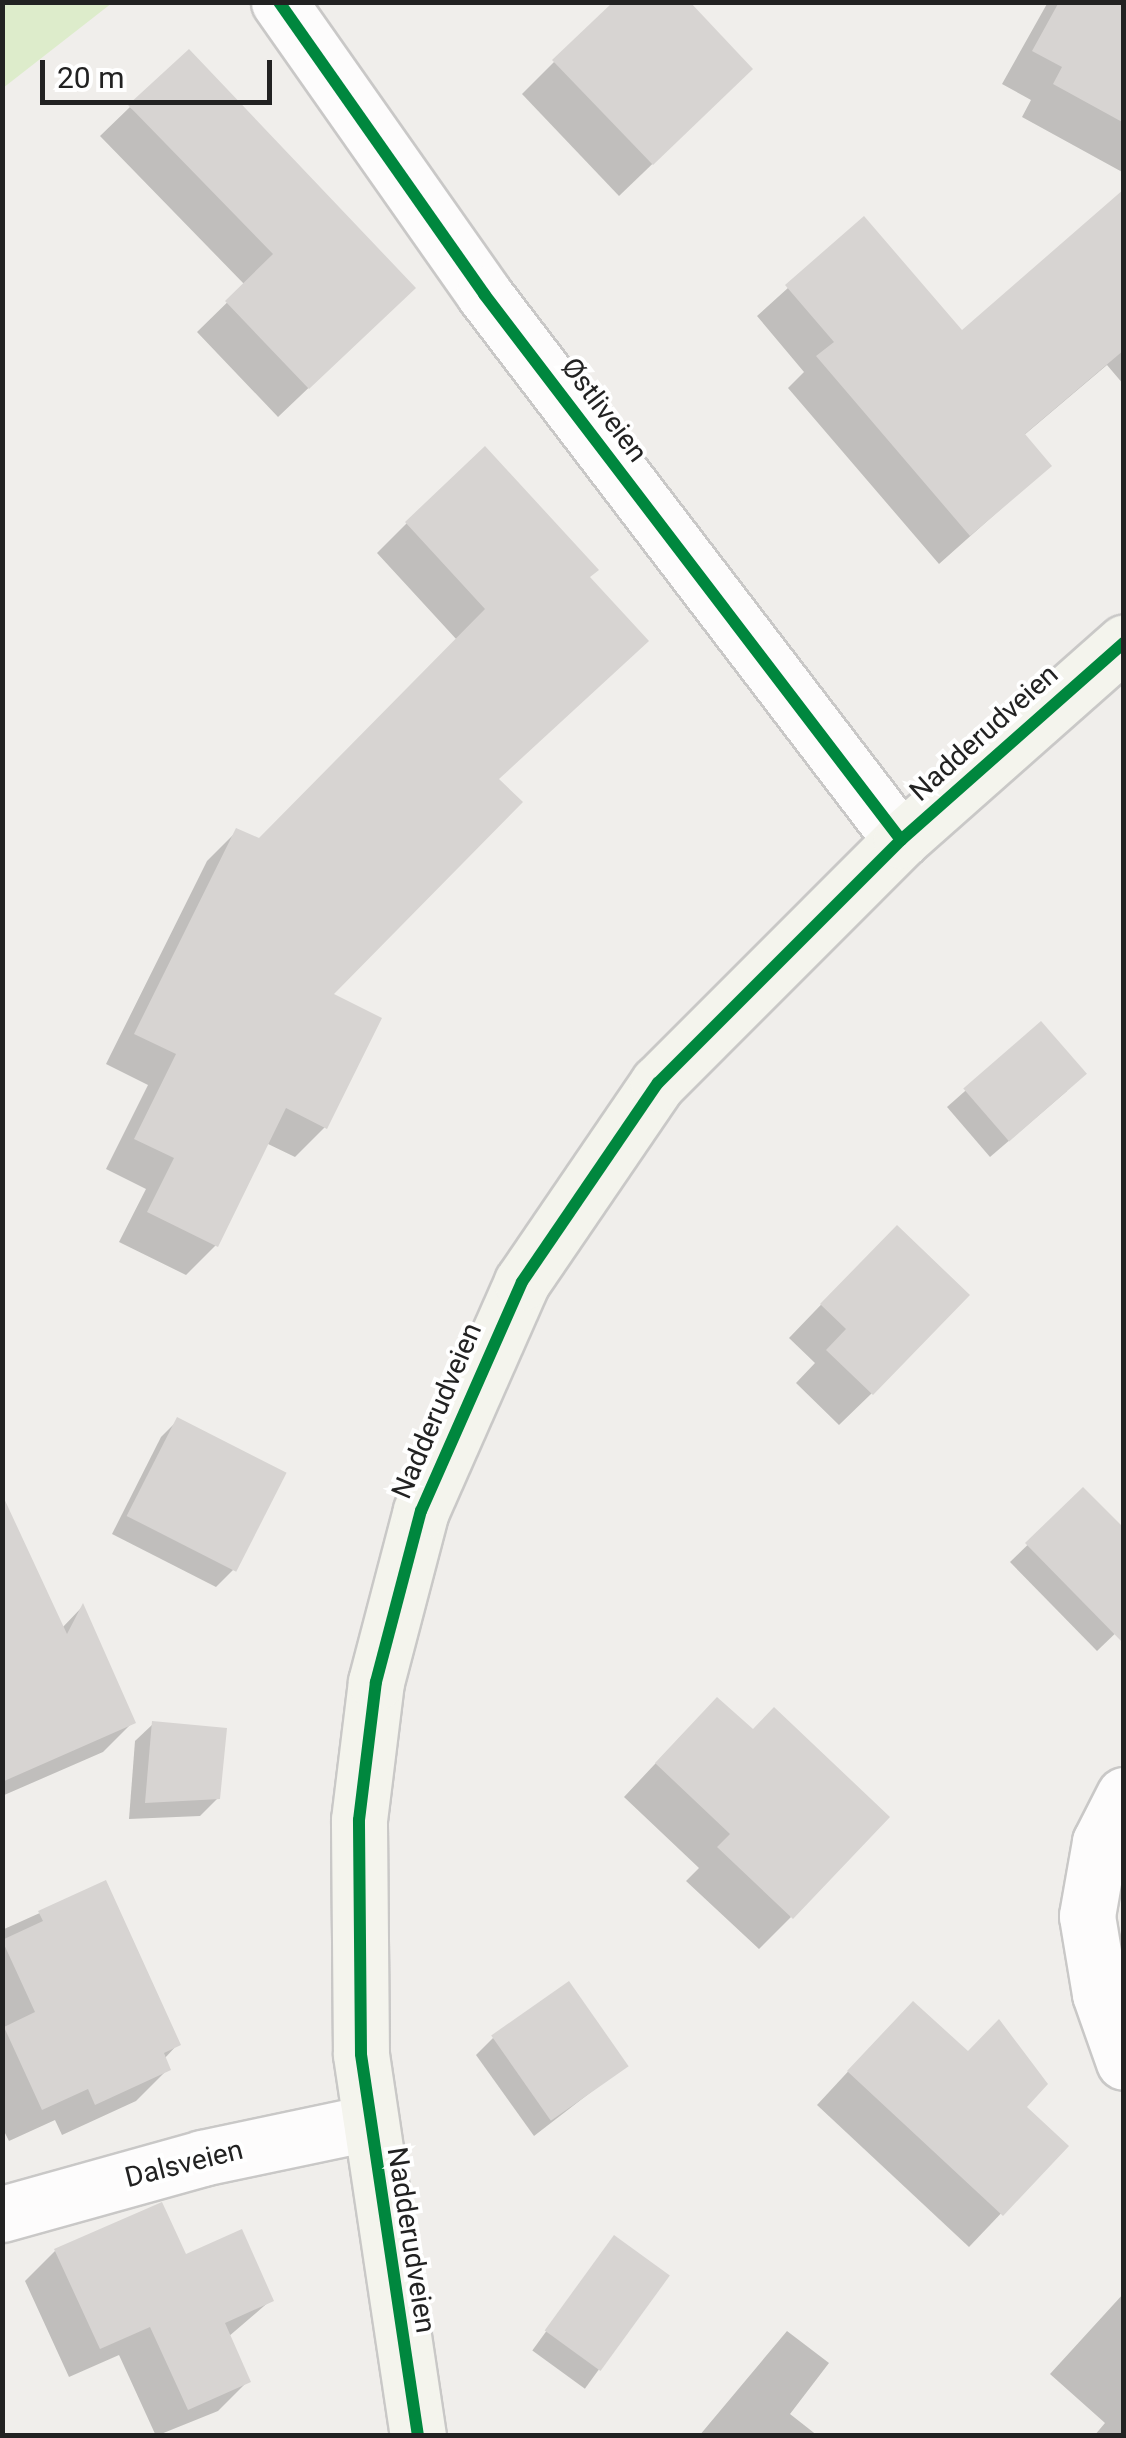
<!DOCTYPE html>
<meta charset="utf-8">
<style>
body{margin:0}
#map{position:relative;width:1126px;height:2438px;overflow:hidden;background:#f0eeeb;font-family:Roboto,sans-serif}
div>[style]{position:absolute}
.grass>*{inset:0;background:#ddeccb}
.shadow>*{inset:0;background:#0003;transform-origin:0 0}
.building>*{inset:0;background:#d7d4d2;transform-origin:0 0}
.roads{filter:drop-shadow(2px 0 #c9c8c7) drop-shadow(-2px 0 #c9c8c7) drop-shadow(0 2px #c9c8c7) drop-shadow(0 -2px #c9c8c7)}
.minor>*{height:55px;margin:-27.5px;padding:0 27.5px;transform-origin:27.5px;border-radius:27.5px;background:#fdfcfc}
.secondary>*{height:55px;margin:-27.5px;padding:0 27.5px;transform-origin:27.5px;border-radius:27.5px;background:#f4f4ed}
.cycleway>*{height:12px;margin:-6px;padding:0 6px;transform-origin:6px;border-radius:6px;background:#00873e}
span{translate:-50% -50%;white-space:nowrap;text-align:center;line-height:1.15;-webkit-text-stroke:8px #fff;paint-order:stroke}
.street-label{font-size:28px;color:#222}
.frame{position:absolute;inset:0;border:5px solid #222;pointer-events:none}
.scale{position:absolute;left:40px;top:60px;width:232px;height:45px;box-sizing:border-box;border:5px solid #222;border-top:0;padding-left:12px;font-size:30px;line-height:35px;white-space:nowrap;color:#222;-webkit-text-stroke:8px #fff;paint-order:stroke}
</style>
<div id="map">
<div class="grass">
<i style="clip-path:polygon(3px 2px,112px 2px,112px 3px,3px 88px)"></i>
</div>
<div class="shadow">
<i style="clip-path:polygon(1048px 2px,1124px 2px,1124px 173px,1022px 117px,1031px 100px,1002px 84px)"></i>
<i style="clip-path:polygon(554px 62px,718px 101px,619px 196px,522px 94px)"></i>
<i style="clip-path:polygon(130px 107px,383px 317px,278px 417px,197px 332px,245px 285px,100px 136px)"></i>
<i style="clip-path:polygon(1124px 193px,1124px 385px,1107px 365px,1023px 436px,1049px 466px,939px 564px,788px 388px,804px 372px,757px 316px,863px 220px,961px 334px)"></i>
<i style="clip-path:polygon(407px 523px,587px 578px,497px 780px,329px 995px,325px 1127px,295px 1157px,266px 1143px,216px 1245px,186px 1275px,119px 1242px,146px 1189px,106px 1169px,148px 1085px,106px 1064px,207px 861px,237px 831px,259px 841px,457px 640px,377px 553px)"></i>
<i style="clip-path:polygon(1041px 1024px,1067px 1091px,990px 1157px,947px 1107px)"></i>
<i style="clip-path:polygon(864px 1260px,872px 1393px,839px 1425px,796px 1383px,815px 1363px,789px 1338px)"></i>
<i style="clip-path:polygon(178px 1420px,233px 1570px,216px 1587px,112px 1534px,161px 1437px)"></i>
<i style="clip-path:polygon(1083px 1491px,1124px 1625px,1097px 1651px,1010px 1562px)"></i>
<i style="clip-path:polygon(2px 1578px,62px 1628px,82px 1607px,133px 1722px,103px 1752px,2px 1796px)"></i>
<i style="clip-path:polygon(153px 1724px,218px 1798px,200px 1816px,129px 1819px,135px 1741px)"></i>
<i style="clip-path:polygon(685px 1732px,791px 1917px,759px 1949px,686px 1881px,699px 1868px,624px 1797px)"></i>
<i style="clip-path:polygon(42px 1912px,178px 2044px,164px 2059px,168px 2069px,136px 2101px,62px 2135px,55px 2120px,9px 2141px,2px 2127px,2px 1930px)"></i>
<i style="clip-path:polygon(881px 2036px,1023px 2107px,1065px 2146px,969px 2247px,817px 2105px)"></i>
<i style="clip-path:polygon(493px 2038px,626px 2065px,534px 2136px,476px 2055px)"></i>
<i style="left:614px;top:2238px;width:65px;height:139px;rotate:36deg"></i>
<i style="clip-path:polygon(55px 2251px,185px 2258px,271px 2300px,228px 2337px,248px 2381px,218px 2411px,156px 2436px,119px 2355px,69px 2377px,25px 2281px)"></i>
<i style="clip-path:polygon(1124px 2293px,1124px 2436px,1094px 2436px,1105px 2423px,1050px 2374px)"></i>
<i style="clip-path:polygon(787px 2331px,829px 2363px,790px 2414px,818px 2436px,699px 2436px)"></i>
</div>
<div class="building">
<i style="clip-path:polygon(613px 2px,690px 2px,753px 69px,653px 165px,552px 60px)"></i>
<i style="clip-path:polygon(1059px 2px,1124px 2px,1124px 123px,1053px 84px,1062px 67px,1032px 51px)"></i>
<i style="clip-path:polygon(189px 49px,416px 288px,309px 389px,225px 301px,273px 254px,128px 105px)"></i>
<i style="clip-path:polygon(1124px 189px,1124px 350px,1025px 434px,1052px 466px,970px 536px,816px 356px,834px 342px,785px 285px,864px 216px,962px 330px)"></i>
<i style="clip-path:polygon(485px 446px,599px 570px,590px 577px,649px 641px,499px 779px,523px 802px,334px 994px,382px 1018px,327px 1129px,286px 1108px,218px 1247px,147px 1212px,174px 1158px,134px 1139px,176px 1054px,134px 1034px,236px 828px,259px 838px,485px 609px,405px 522px)"></i>
<i style="left:1041px;top:1021px;width:70px;height:103px;rotate:49deg"></i>
<i style="clip-path:polygon(897px 1225px,970px 1295px,873px 1395px,826px 1350px,846px 1329px,820px 1304px)"></i>
<i style="left:177px;top:1417px;width:123px;height:111px;rotate:27deg"></i>
<i style="clip-path:polygon(1083px 1487px,1124px 1528px,1124px 1644px,1025px 1543px)"></i>
<i style="clip-path:polygon(2px 1494px,67px 1634px,83px 1603px,136px 1723px,2px 1782px)"></i>
<i style="clip-path:polygon(717px 1697px,753px 1729px,774px 1707px,890px 1817px,793px 1919px,717px 1847px,730px 1834px,655px 1763px)"></i>
<i style="clip-path:polygon(152px 1721px,227px 1728px,220px 1799px,145px 1803px)"></i>
<i style="clip-path:polygon(106px 1880px,181px 2045px,164px 2053px,171px 2070px,95px 2105px,88px 2089px,42px 2110px,4px 2027px,35px 2012px,2px 1940px,43px 1921px,38px 1911px)"></i>
<i style="left:569px;top:1981px;width:104px;height:95px;rotate:55deg"></i>
<i style="clip-path:polygon(913px 2001px,968px 2051px,999px 2019px,1048px 2084px,1027px 2107px,1069px 2146px,1003px 2216px,847px 2071px)"></i>
<i style="clip-path:polygon(162px 2202px,186px 2254px,242px 2229px,274px 2301px,225px 2323px,251px 2382px,188px 2410px,150px 2327px,100px 2349px,54px 2249px)"></i>
<i style="left:614px;top:2235px;width:69px;height:118px;rotate:36deg"></i>
</div>
<div class="roads">
<div class="minor">
<i style="left:279px;top:2px;width:357px;rotate:54.9deg"></i>
<i style="left:484px;top:294px;width:687px;rotate:52.63deg"></i>
<i style="left:1124px;top:1795px;width:53px;rotate:117.1deg"></i>
<i style="left:1100px;top:1842px;width:75px;rotate:100deg"></i>
<i style="left:1087px;top:1916px;width:79px;rotate:80.5deg"></i>
<i style="left:1100px;top:1994px;width:72px;rotate:70.6deg"></i>
<i style="left:2px;top:2214px;width:208px;rotate:-15.6deg"></i>
<i style="left:202px;top:2158px;width:170px;rotate:-11.9deg"></i>
</div>
<div class="secondary">
<i style="left:418px;top:2436px;width:386px;rotate:-98.5deg"></i>
<i style="left:361px;top:2054px;width:234px;rotate:-90.5deg"></i>
<i style="left:359px;top:1820px;width:139px;rotate:-83deg"></i>
<i style="left:376px;top:1682px;width:177px;rotate:-75.3deg"></i>
<i style="left:421px;top:1511px;width:250px;rotate:-66.2deg"></i>
<i style="left:522px;top:1282px;width:241px;rotate:-55.7deg"></i>
<i style="left:658px;top:1083px;width:344px;rotate:-45deg"></i>
<i style="left:901px;top:840px;width:298px;rotate:-41.5deg"></i>
</div>
</div>
<div class="cycleway">
<i style="left:279px;top:2px;width:357px;rotate:54.9deg"></i>
<i style="left:484px;top:294px;width:687px;rotate:52.63deg"></i>
<i style="left:418px;top:2436px;width:386px;rotate:-98.5deg"></i>
<i style="left:361px;top:2054px;width:234px;rotate:-90.5deg"></i>
<i style="left:359px;top:1820px;width:139px;rotate:-83deg"></i>
<i style="left:376px;top:1682px;width:177px;rotate:-75.3deg"></i>
<i style="left:421px;top:1511px;width:250px;rotate:-66.2deg"></i>
<i style="left:522px;top:1282px;width:241px;rotate:-55.7deg"></i>
<i style="left:658px;top:1083px;width:344px;rotate:-45deg"></i>
<i style="left:901px;top:840px;width:298px;rotate:-41.5deg"></i>
</div>
<div class="street-label">
<span style="left:604px;top:410px;rotate:53deg">Østliveien</span>
<span style="left:984px;top:733px;rotate:-42deg">Nadderudveien</span>
<span style="left:437px;top:1411px;rotate:-67deg">Nadderudveien</span>
<span style="left:184px;top:2164px;rotate:-14deg">Dalsveien</span>
<span style="left:411px;top:2240px;rotate:81deg">Nadderudveien</span>
</div>
<div class="frame"></div>
<div class="scale">20 m</div>
</div>
